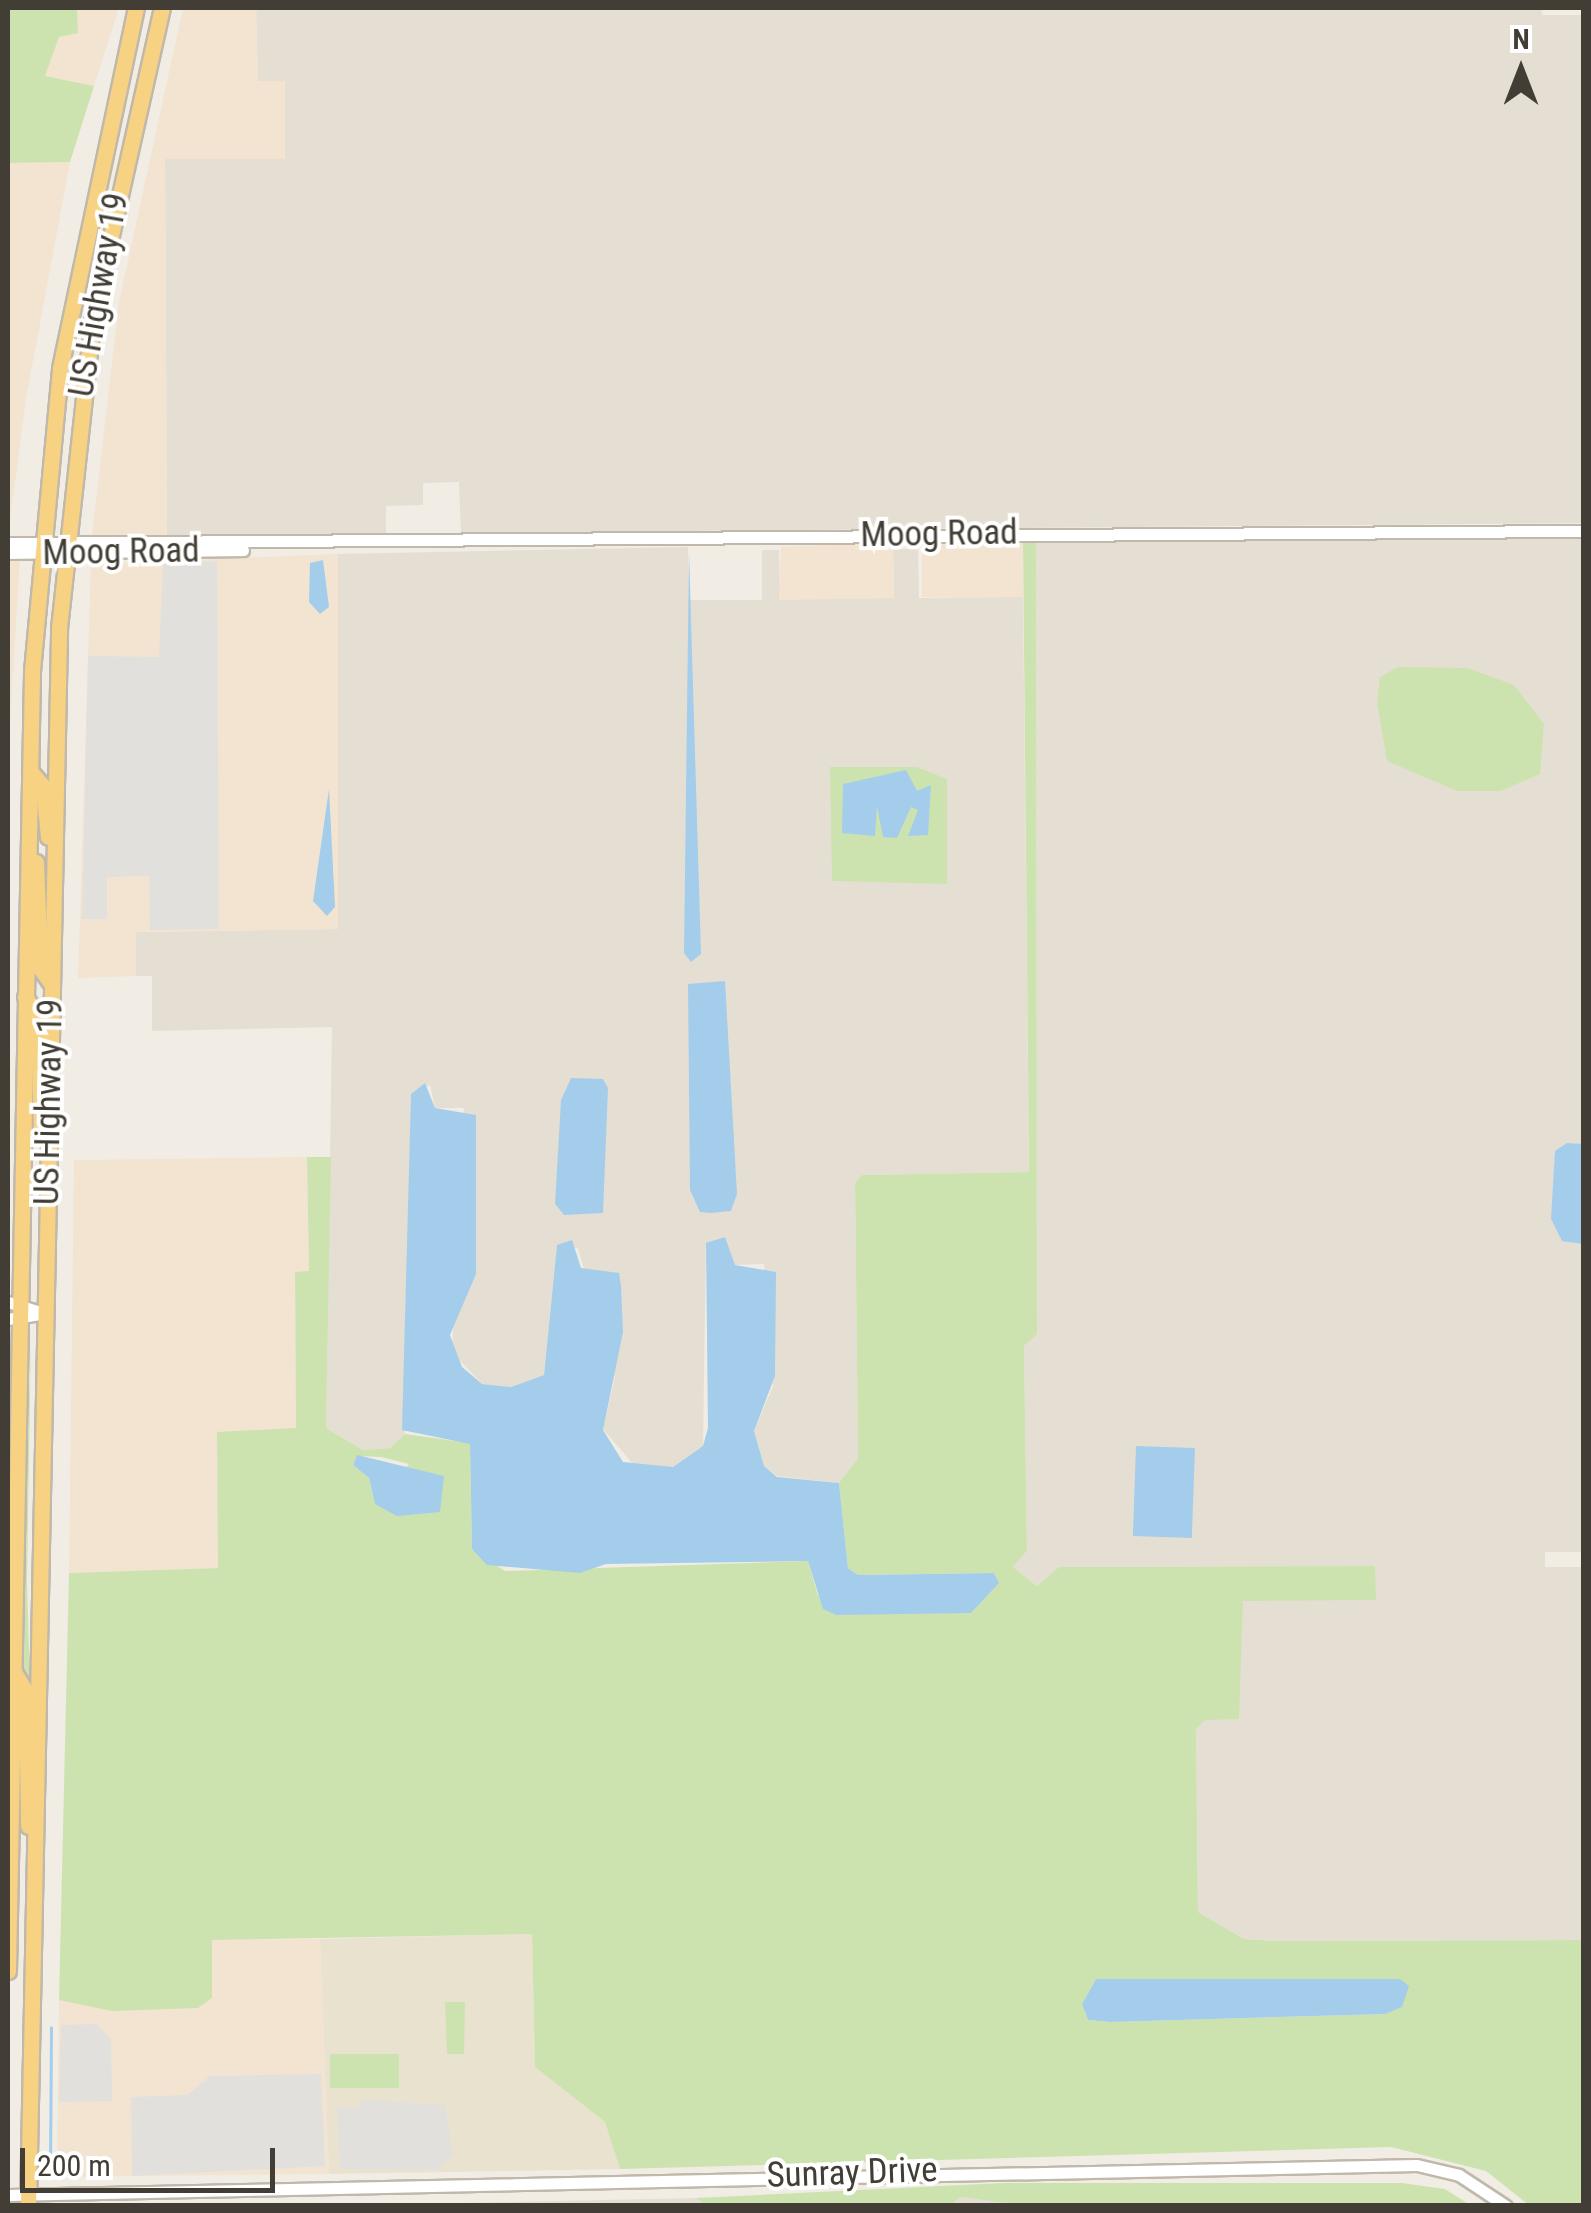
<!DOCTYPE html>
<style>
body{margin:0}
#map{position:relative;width:1591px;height:2213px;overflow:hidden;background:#f1ede5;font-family:"Roboto Condensed",sans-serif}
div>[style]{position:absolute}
.residential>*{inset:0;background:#e5dfd3}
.commercial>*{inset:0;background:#f2e4d1;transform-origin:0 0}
.education>*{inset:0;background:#e9e2cf}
.green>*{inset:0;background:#cce3b0;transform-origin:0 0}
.parking>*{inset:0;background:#e2e0dd}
.water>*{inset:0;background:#a4cdeb;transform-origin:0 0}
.stream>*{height:2.5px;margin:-1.25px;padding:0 1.25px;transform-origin:1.25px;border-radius:1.25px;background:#a4cdeb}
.roads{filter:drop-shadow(2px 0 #bfb8ab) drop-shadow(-2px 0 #bfb8ab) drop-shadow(0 2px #bfb8ab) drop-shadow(0 -2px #bfb8ab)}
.tertiary>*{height:11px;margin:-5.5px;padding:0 5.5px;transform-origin:5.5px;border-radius:5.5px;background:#fff}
.trunk>*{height:15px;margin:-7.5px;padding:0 7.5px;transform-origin:7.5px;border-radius:7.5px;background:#f6d282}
span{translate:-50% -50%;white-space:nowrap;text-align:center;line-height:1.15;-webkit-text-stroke:8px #fff;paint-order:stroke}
.street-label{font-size:35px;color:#433e35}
.frame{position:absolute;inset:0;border:10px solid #433e35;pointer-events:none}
.north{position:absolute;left:1471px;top:20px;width:100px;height:100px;-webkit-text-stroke:8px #fff;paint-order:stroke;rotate:0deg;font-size:28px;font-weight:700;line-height:40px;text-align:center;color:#433e35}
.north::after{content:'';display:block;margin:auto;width:35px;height:45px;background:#433e35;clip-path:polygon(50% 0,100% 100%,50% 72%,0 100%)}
.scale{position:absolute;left:20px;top:2148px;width:255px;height:45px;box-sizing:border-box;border:5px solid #433e35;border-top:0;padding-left:12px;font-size:30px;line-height:35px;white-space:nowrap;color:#433e35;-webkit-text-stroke:8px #fff;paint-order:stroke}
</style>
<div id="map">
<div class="residential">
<i style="clip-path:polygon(256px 8px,1541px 8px,1542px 15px,1583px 15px,1583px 523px,461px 533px,459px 482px,423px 483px,423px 505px,386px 506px,386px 534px,167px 538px,165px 159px,285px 159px,285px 82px,258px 81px)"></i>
<i style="clip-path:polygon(1036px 538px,1583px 538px,1584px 1552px,1545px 1552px,1545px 1567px,1583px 1567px,1583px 1940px,1274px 1941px,1244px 1939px,1198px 1912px,1196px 1729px,1243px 1600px,1375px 1600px,1375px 1566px,1060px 1567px,1037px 1586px,1013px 1567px,1027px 1551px,1024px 1346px,1037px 1333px)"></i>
<i style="clip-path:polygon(688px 547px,689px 600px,762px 600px,762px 550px,779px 550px,780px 599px,894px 598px,893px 549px,918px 549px,919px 598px,1023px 597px,1029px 1172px,862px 1175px,855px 1183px,858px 1458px,839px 1483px,777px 1476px,764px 1466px,754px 1431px,773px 1386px,764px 1264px,735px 1265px,706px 1243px,703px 1446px,673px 1467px,639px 1471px,603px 1429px,615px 1377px,578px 1248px,557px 1246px,544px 1375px,511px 1387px,482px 1384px,452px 1352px,464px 1108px,435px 1108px,430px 1085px,411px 1094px,405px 1434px,390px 1448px,363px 1450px,326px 1428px,332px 1027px,152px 1031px,152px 976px,136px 976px,135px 932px,338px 929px,338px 554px)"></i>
<i style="clip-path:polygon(961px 2197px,1026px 2198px,1033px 2205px,949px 2206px)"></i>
<i style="clip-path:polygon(696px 2198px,707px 2205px,363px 2205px)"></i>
</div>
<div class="commercial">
<i style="clip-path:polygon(77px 8px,119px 8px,94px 86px,44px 76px,59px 36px,78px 32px)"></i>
<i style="clip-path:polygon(183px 8px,256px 8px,258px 81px,285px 81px,285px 159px,165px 159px,167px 538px,92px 535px,119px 302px)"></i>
<i style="clip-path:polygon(70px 162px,26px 399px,8px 536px,8px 163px)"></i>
<i style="left:1023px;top:541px;width:56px;height:101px;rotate:90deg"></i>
<i style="clip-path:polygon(883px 543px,893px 549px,894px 598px,779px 600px,781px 547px)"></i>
<i style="clip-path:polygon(338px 554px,338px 929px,136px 932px,136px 976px,78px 978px,91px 564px)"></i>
<i style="clip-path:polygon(8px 558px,20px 558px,8px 755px)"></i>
<i style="clip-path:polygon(307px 1157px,309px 1272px,295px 1273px,296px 1429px,217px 1433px,219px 1568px,69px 1573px,74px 1160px)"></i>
<i style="clip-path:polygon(320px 1939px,329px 2174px,57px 2177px,59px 2000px,212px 1997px,211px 1940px)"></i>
</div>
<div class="education">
<i style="clip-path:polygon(532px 1934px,535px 2067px,605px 2122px,620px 2169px,329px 2174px,320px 1939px)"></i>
</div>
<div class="green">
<i style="clip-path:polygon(8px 8px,77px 8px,78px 33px,59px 37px,45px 76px,94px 86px,70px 162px,8px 163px)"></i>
<i style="clip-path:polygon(evenodd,1036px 538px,1037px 1334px,1024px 1346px,1027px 1551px,1013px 1567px,1037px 1586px,1059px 1567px,1375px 1566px,1376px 1600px,1243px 1601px,1239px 1719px,1205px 1720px,1196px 1729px,1198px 1912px,1244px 1939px,1274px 1941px,1583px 1940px,1583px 2205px,1529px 2205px,1486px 2171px,1391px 2147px,620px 2169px,605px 2122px,535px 2067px,532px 1934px,212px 1940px,212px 1998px,198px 2008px,112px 2011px,59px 2000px,69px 1573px,218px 1568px,217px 1432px,296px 1428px,295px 1272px,309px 1271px,307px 1157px,331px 1157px,326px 1428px,363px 1450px,390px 1448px,405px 1434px,470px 1443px,472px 1549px,505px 1571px,808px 1561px,818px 1596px,971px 1613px,998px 1583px,994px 1573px,858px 1575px,848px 1568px,839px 1483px,858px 1458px,855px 1183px,862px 1175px,1029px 1172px,1023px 541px,1036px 538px,357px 1456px,381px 1457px,409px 1464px,375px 1504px,369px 1478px,353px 1465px,357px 1456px,1036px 538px,1096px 1979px,1399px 1979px,1385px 2014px,1110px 2022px,1088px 2020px,1082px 2004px,1096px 1979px)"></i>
<i style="clip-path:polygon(1398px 667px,1468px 668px,1514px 685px,1544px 724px,1540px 774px,1501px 791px,1457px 791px,1387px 761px,1377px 703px,1380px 677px)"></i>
<i style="clip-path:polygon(830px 767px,917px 767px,947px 779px,947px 884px,832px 881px)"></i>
<i style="clip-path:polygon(31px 1335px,27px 1581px,30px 1686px,21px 1671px)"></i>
<i style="clip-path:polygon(445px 2002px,465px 2002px,464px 2054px,447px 2054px)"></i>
<i style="left:399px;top:2054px;width:34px;height:69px;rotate:90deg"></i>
<i style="clip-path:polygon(1003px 2183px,1402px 2183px,1445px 2189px,1470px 2205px,1033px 2206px,961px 2197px,949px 2206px,707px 2206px,696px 2198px)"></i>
</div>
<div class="parking">
<i style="clip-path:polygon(217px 561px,219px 929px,150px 930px,149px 876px,107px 877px,107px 919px,82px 919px,88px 656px,159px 657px,163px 564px)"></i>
<i style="clip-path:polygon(97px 2024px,111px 2040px,112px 2101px,59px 2102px,61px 2025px)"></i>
<i style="clip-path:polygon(321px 2074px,325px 2166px,132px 2176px,131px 2097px,187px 2095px,210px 2076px)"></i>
<i style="clip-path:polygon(360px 2100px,445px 2105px,453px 2154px,438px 2170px,340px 2169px,337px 2108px,359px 2107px)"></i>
</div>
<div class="water">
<i style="clip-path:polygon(689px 551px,701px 954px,691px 962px,684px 953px)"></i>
<i style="clip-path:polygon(323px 560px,329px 607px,320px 614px,309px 602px,310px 563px)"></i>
<i style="clip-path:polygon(906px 770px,917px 791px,931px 785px,928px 835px,908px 836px,918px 810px,911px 807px,897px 838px,883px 837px,877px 806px,875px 836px,842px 833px,843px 784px)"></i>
<i style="clip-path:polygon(329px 789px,335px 907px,327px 916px,313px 901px)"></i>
<i style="clip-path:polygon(725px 981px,737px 1194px,731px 1211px,711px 1213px,700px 1212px,690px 1190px,688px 984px)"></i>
<i style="clip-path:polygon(571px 1078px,603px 1079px,608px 1088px,603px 1213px,564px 1215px,555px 1204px,561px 1100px)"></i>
<i style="clip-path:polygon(425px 1083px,435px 1108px,476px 1115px,476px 1274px,450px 1335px,462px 1367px,482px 1384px,511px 1387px,544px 1375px,557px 1245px,572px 1240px,581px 1268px,619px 1273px,621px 1286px,623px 1332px,603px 1430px,623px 1462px,673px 1467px,703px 1446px,708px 1428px,706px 1243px,725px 1237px,735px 1265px,776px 1272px,775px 1376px,754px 1431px,764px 1466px,777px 1477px,839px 1483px,848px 1568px,858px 1575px,994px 1573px,999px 1583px,971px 1613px,836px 1615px,823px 1609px,808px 1561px,606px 1564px,580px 1573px,487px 1565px,472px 1549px,470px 1444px,402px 1430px,411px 1094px)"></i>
<i style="clip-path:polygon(1567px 1143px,1583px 1144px,1583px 1244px,1562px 1241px,1551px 1219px,1555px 1151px)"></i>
<i style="left:1136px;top:1446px;width:59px;height:90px;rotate:2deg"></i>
<i style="clip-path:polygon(357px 1455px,444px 1476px,440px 1512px,397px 1516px,375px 1504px,369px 1478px,353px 1465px)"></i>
<i style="clip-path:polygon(1096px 1979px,1400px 1979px,1409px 1986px,1402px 2007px,1385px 2014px,1110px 2022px,1088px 2020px,1082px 2004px)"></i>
</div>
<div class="stream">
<i style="left:50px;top:2172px;width:144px;rotate:-89.6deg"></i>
</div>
<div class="roads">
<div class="tertiary">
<i style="left:8px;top:543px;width:1576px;rotate:-0.44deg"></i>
<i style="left:8px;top:553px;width:235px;rotate:-0.7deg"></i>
<i style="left:8px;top:1302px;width:39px;rotate:17deg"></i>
<i style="left:8px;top:1319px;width:37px;rotate:-9deg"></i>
<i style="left:8px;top:2195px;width:1409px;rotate:-1.22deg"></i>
<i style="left:1417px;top:2165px;width:43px;rotate:13.4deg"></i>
<i style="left:1459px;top:2175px;width:56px;rotate:33.4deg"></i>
</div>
<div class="trunk">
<i style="left:30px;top:771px;width:20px;rotate:49deg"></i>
<i style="left:43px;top:786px;width:51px;rotate:84.4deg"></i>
<i style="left:36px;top:862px;width:106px;rotate:87.8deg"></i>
<i style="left:40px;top:968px;width:19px;rotate:55deg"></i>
<i style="left:25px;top:997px;width:22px;rotate:54deg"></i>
<i style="left:38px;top:1015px;width:119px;rotate:88.6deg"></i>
<i style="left:13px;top:1670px;width:26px;rotate:59deg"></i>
<i style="left:26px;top:1692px;width:134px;rotate:89.1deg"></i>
<i style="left:8px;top:1971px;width:1300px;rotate:-88.94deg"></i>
<i style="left:32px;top:671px;width:304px;rotate:-84.7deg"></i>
<i style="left:60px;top:368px;width:368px;rotate:-78.1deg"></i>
<i style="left:28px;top:2206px;width:1578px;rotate:-88.87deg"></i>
<i style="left:59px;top:628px;width:314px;rotate:-83.8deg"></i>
<i style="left:93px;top:316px;width:316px;rotate:-77.4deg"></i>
</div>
</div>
<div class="street-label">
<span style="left:99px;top:295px;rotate:-80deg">US Highway 19</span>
<span style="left:939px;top:534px;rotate:-1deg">Moog Road</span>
<span style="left:121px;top:552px;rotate:-1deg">Moog Road</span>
<span style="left:49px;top:1102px;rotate:-89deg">US Highway 19</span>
<span style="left:852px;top:2173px;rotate:-2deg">Sunray Drive</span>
</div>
<div class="frame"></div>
<div class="north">N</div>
<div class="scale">200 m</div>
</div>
